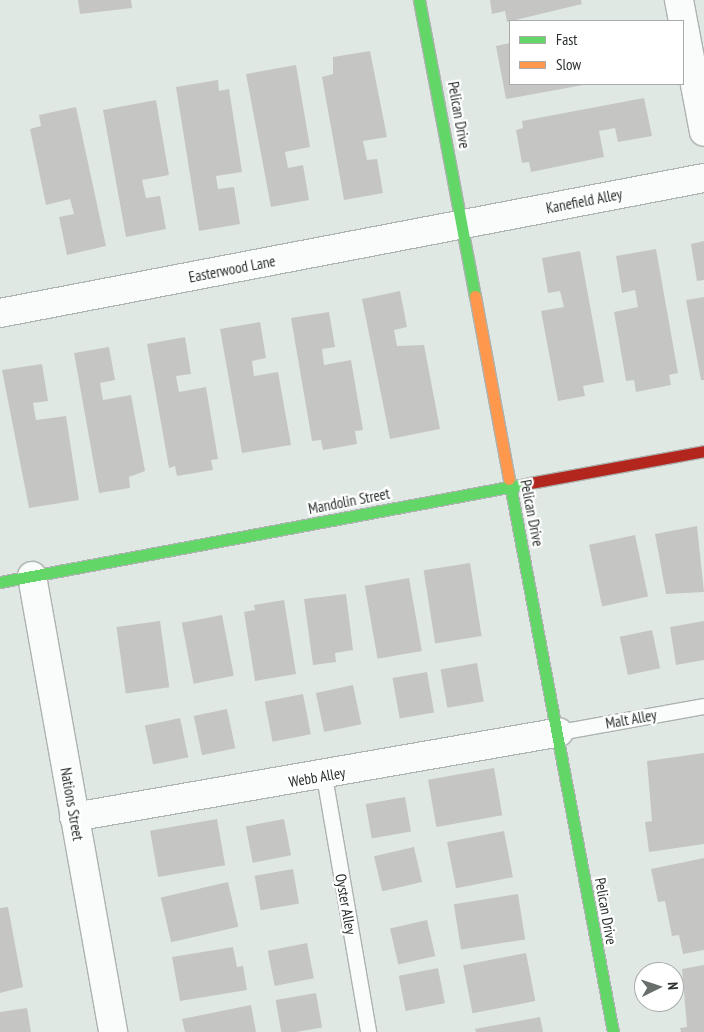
<!DOCTYPE html>
<style>
body{margin:0}
#map{position:relative;width:704px;height:1032px;overflow:hidden;background:#e0e8e4;font-family:"PT Sans Narrow",sans-serif}
div>[style]{position:absolute}
.building>*{inset:0;background:#c5c6c4;transform-origin:0 0}
.roads{filter:drop-shadow(1px 0 #adb3b0) drop-shadow(-1px 0 #adb3b0) drop-shadow(0 1px #adb3b0) drop-shadow(0 -1px #adb3b0)}
.lane>*{height:15px;margin:-7.5px;padding:0 7.5px;transform-origin:7.5px;border-radius:7.5px;background:#fafcfb}
.street>*{height:28px;margin:-14px;padding:0 14px;transform-origin:14px;border-radius:14px;background:#fafcfb}
.fast>*{height:11px;margin:-5.5px;padding:0 5.5px;transform-origin:5.5px;border-radius:5.5px;background:#63d668}
.slow>*{height:11px;margin:-5.5px;padding:0 5.5px;transform-origin:5.5px;border-radius:5.5px;background:#ff974d}
.jam>*{height:11px;margin:-5.5px;padding:0 5.5px;transform-origin:5.5px;border-radius:5.5px;background:#b3261e}
span{translate:-50% -50%;white-space:nowrap;text-align:center;line-height:1.15;-webkit-text-stroke:4.5px #fff;paint-order:stroke}
.street-label{font-size:15px;color:#292f2c}
.legend{position:absolute;left:509px;top:20px;width:175px;height:65px;box-sizing:border-box;background:#fff;border:1px solid #a9acab;margin:0;padding:6px 9px;list-style:none;font-size:15px;color:#292f2c}
.legend li{display:flex;align-items:center;gap:10px;height:25px}
.legend b{width:25px;border:1px solid #a9acab}
.north{position:absolute;left:634px;top:962px;width:50px;height:50px;box-sizing:border-box;background:#fff;border:1px solid #a9acab;border-radius:50%;rotate:86deg;font-size:14px;font-weight:700;line-height:20px;text-align:center;color:#292f2c}
.north::after{content:'';display:block;margin:auto;width:18px;height:22px;background:#69706c;clip-path:polygon(50% 0,100% 100%,50% 72%,0 100%)}
</style>
<div id="map">
<div class="building">
<i style="clip-path:polygon(78px 0,131px 0,132px 8px,80px 14px)"></i>
<i style="clip-path:polygon(490px 0,581px 0,582px 4px,507px 22px,505px 11px,492px 14px)"></i>
<i style="clip-path:polygon(510px 43px,510px 84px,583px 85px,506px 99px,496px 46px)"></i>
<i style="clip-path:polygon(370px 51px,387px 137px,363px 141px,367px 160px,377px 159px,383px 193px,344px 200px,322px 77px,333px 74px,333px 57px)"></i>
<i style="clip-path:polygon(296px 65px,310px 147px,285px 152px,288px 168px,303px 165px,309px 200px,271px 207px,246px 74px)"></i>
<i style="clip-path:polygon(218px 80px,219px 91px,229px 89px,242px 172px,216px 176px,218px 189px,234px 187px,240px 224px,199px 231px,176px 87px)"></i>
<i style="clip-path:polygon(644px 98px,652px 136px,618px 142px,615px 128px,599px 131px,604px 157px,531px 172px,529px 162px,522px 163px,516px 130px,523px 128px,522px 121px)"></i>
<i style="clip-path:polygon(156px 100px,169px 175px,142px 180px,146px 198px,160px 196px,166px 229px,126px 237px,103px 110px)"></i>
<i style="clip-path:polygon(76px 107px,106px 246px,67px 255px,59px 217px,74px 214px,70px 199px,46px 205px,30px 129px,41px 126px,39px 115px)"></i>
<i style="clip-path:polygon(704px 241px,704px 280px,697px 281px,691px 244px)"></i>
<i style="clip-path:polygon(656px 249px,678px 373px,669px 375px,671px 385px,636px 392px,634px 380px,626px 381px,614px 312px,638px 307px,635px 290px,622px 293px,616px 256px)"></i>
<i style="clip-path:polygon(580px 251px,604px 382px,583px 386px,585px 396px,558px 401px,541px 311px,564px 307px,560px 291px,548px 293px,542px 258px)"></i>
<i style="clip-path:polygon(400px 291px,407px 327px,394px 330px,397px 346px,424px 345px,440px 429px,390px 439px,362px 299px)"></i>
<i style="clip-path:polygon(704px 297px,704px 380px,701px 380px,686px 300px)"></i>
<i style="clip-path:polygon(329px 312px,335px 347px,322px 349px,324px 365px,351px 360px,363px 430px,355px 431px,357px 444px,323px 450px,321px 440px,312px 441px,291px 318px)"></i>
<i style="clip-path:polygon(260px 322px,266px 358px,252px 361px,254px 376px,278px 372px,291px 445px,242px 453px,220px 329px)"></i>
<i style="clip-path:polygon(185px 337px,191px 374px,176px 376px,179px 392px,206px 387px,218px 459px,211px 460px,213px 470px,177px 476px,175px 466px,169px 468px,147px 344px)"></i>
<i style="clip-path:polygon(109px 347px,115px 380px,100px 383px,103px 400px,131px 395px,145px 471px,129px 477px,130px 488px,99px 493px,74px 353px)"></i>
<i style="clip-path:polygon(42px 364px,48px 401px,33px 403px,36px 420px,66px 416px,79px 500px,29px 508px,2px 370px)"></i>
<i style="clip-path:polygon(697px 526px,704px 592px,666px 594px,655px 534px)"></i>
<i style="left:635px;top:535px;width:63px;height:47px;rotate:78deg"></i>
<i style="left:470px;top:563px;width:74px;height:47px;rotate:81deg"></i>
<i style="left:409px;top:578px;width:74px;height:45px;rotate:80deg"></i>
<i style="clip-path:polygon(346px 594px,353px 650px,335px 653px,336px 662px,313px 665px,304px 599px)"></i>
<i style="clip-path:polygon(284px 600px,296px 674px,255px 681px,244px 612px,255px 610px,254px 605px)"></i>
<i style="left:222px;top:615px;width:62px;height:41px;rotate:79deg"></i>
<i style="left:160px;top:621px;width:67px;height:44px;rotate:82deg"></i>
<i style="clip-path:polygon(704px 621px,704px 660px,676px 665px,670px 627px)"></i>
<i style="left:652px;top:630px;width:39px;height:33px;rotate:78deg"></i>
<i style="left:477px;top:663px;width:39px;height:37px;rotate:80deg"></i>
<i style="left:427px;top:672px;width:41px;height:35px;rotate:80deg"></i>
<i style="left:353px;top:685px;width:40px;height:38px;rotate:78deg"></i>
<i style="left:303px;top:694px;width:41px;height:39px;rotate:79deg"></i>
<i style="left:227px;top:709px;width:40px;height:34px;rotate:78deg"></i>
<i style="left:180px;top:718px;width:40px;height:36px;rotate:78deg"></i>
<i style="clip-path:polygon(704px 753px,704px 844px,649px 852px,645px 822px,652px 821px,647px 761px)"></i>
<i style="left:494px;top:768px;width:48px;height:67px;rotate:80deg"></i>
<i style="left:405px;top:797px;width:35px;height:40px;rotate:80deg"></i>
<i style="left:217px;top:819px;width:47px;height:68px;rotate:80deg"></i>
<i style="left:284px;top:819px;width:37px;height:39px;rotate:79deg"></i>
<i style="left:504px;top:831px;width:47px;height:58px;rotate:79deg"></i>
<i style="left:414px;top:847px;width:36px;height:41px;rotate:77deg"></i>
<i style="clip-path:polygon(704px 858px,704px 950px,683px 954px,679px 935px,672px 936px,665px 901px,658px 902px,651px 869px)"></i>
<i style="left:293px;top:869px;width:35px;height:39px;rotate:80deg"></i>
<i style="left:228px;top:882px;width:46px;height:69px;rotate:77deg"></i>
<i style="left:518px;top:894px;width:46px;height:65px;rotate:81deg"></i>
<i style="clip-path:polygon(8px 907px,23px 987px,0 993px,0 908px)"></i>
<i style="left:427px;top:920px;width:37px;height:38px;rotate:77deg"></i>
<i style="left:307px;top:943px;width:36px;height:40px;rotate:79deg"></i>
<i style="clip-path:polygon(233px 947px,237px 967px,243px 966px,247px 990px,180px 1001px,172px 957px)"></i>
<i style="left:526px;top:953px;width:49px;height:64px;rotate:79deg"></i>
<i style="clip-path:polygon(704px 965px,704px 1032px,681px 1032px,680px 1028px,687px 1027px,682px 969px)"></i>
<i style="left:438px;top:968px;width:36px;height:40px;rotate:79deg"></i>
<i style="left:316px;top:993px;width:35px;height:41px;rotate:80deg"></i>
<i style="clip-path:polygon(251px 1005px,256px 1032px,185px 1032px,182px 1019px)"></i>
<i style="clip-path:polygon(27px 1008px,31px 1032px,0 1032px,0 1012px)"></i>
<i style="clip-path:polygon(540px 1017px,543px 1032px,476px 1032px,475px 1029px)"></i>
</div>
<div class="roads">
<div class="lane">
<i style="left:559px;top:732px;width:147px;rotate:-10.2deg"></i>
<i style="left:324px;top:776px;width:260px;rotate:80.2deg"></i>
</div>
<div class="street">
<i style="left:679px;top:0;width:134px;rotate:79.3deg"></i>
<i style="left:0;top:313px;width:717px;rotate:-10.86deg"></i>
<i style="left:32px;top:576px;width:463px;rotate:79.9deg"></i>
<i style="left:74px;top:817px;width:492px;rotate:-9.9deg"></i>
</div>
<div class="fast">
<i style="left:419px;top:0;width:301px;rotate:79.3deg"></i>
<i style="left:509px;top:479px;width:563px;rotate:79.35deg"></i>
<i style="left:0;top:582px;width:539px;rotate:-10.58deg"></i>
</div>
<div class="slow">
<i style="left:475px;top:296px;width:186px;rotate:79.5deg"></i>
</div>
<div class="jam">
<i style="left:530px;top:483px;width:177px;rotate:-10.4deg"></i>
</div>
</div>
<div class="street-label">
<span style="left:459px;top:115px;rotate:80deg">Pelican Drive</span>
<span style="left:584px;top:201px;rotate:-11deg">Kanefield Alley</span>
<span style="left:232px;top:269px;rotate:-11deg">Easterwood Lane</span>
<span style="left:349px;top:501px;rotate:-11deg">Mandolin Street</span>
<span style="left:532px;top:513px;rotate:79deg">Pelican Drive</span>
<span style="left:631px;top:719px;rotate:-10deg">Malt Alley</span>
<span style="left:317px;top:777px;rotate:-10deg">Webb Alley</span>
<span style="left:72px;top:804px;rotate:80deg">Nations Street</span>
<span style="left:346px;top:904px;rotate:80deg">Oyster Alley</span>
<span style="left:606px;top:911px;rotate:80deg">Pelican Drive</span>
</div>
<ul class="legend">
<li><b style="height:6px;background:#63d668"></b>Fast</li>
<li><b style="height:6px;background:#ff974d"></b>Slow</li>
</ul>
<div class="north">N</div>
</div>
